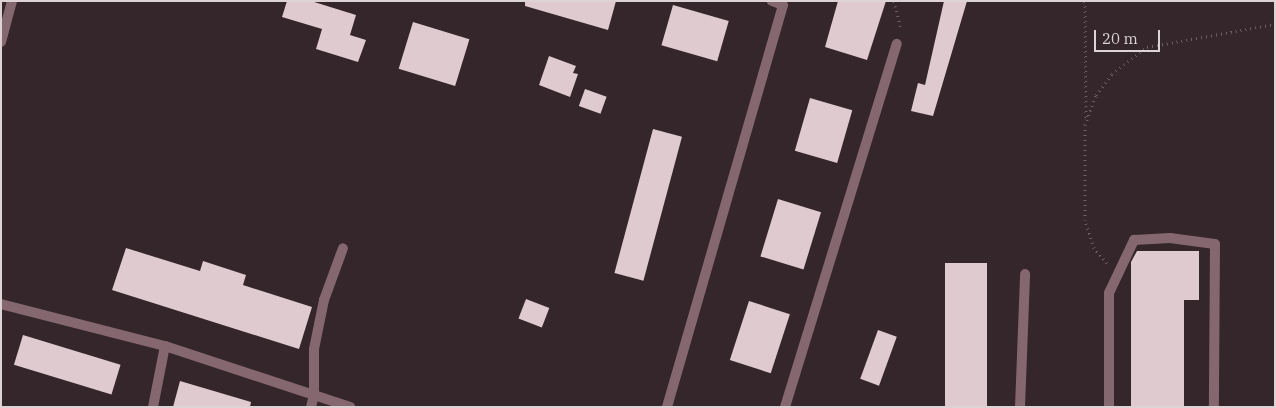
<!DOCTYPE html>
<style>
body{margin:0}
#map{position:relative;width:1276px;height:408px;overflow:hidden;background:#34262a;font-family:"IBM Plex Serif",serif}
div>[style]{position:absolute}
.building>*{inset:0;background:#decacf;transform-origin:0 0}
.path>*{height:3px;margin-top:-1.5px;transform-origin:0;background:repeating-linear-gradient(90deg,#6b5e61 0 1px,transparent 0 5px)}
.service>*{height:10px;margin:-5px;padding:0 5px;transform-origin:5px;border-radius:5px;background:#85676f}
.minor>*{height:10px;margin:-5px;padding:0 5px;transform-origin:5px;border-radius:5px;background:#85676f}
span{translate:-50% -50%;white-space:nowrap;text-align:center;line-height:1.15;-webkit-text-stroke:5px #34262a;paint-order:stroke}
.frame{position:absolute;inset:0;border:2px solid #ddd3d5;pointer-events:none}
.scale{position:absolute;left:1094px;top:30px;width:66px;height:22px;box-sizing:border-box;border:2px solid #ddd3d5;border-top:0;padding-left:6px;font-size:15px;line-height:18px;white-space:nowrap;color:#ddd3d5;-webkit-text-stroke:4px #34262a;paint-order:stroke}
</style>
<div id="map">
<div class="building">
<i style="clip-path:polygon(287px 1px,311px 1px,356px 15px,350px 35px,366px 40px,358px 62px,316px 49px,322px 29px,282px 17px)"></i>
<i style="clip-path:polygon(525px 1px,616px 1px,608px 30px,525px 6px)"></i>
<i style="clip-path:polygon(838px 1px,886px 1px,867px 60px,825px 47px)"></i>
<i style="clip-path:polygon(944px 1px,967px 1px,933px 116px,911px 111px,918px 83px,925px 85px)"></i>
<i style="left:673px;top:5px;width:58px;height:42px;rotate:16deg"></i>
<i style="left:413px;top:22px;width:59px;height:49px;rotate:17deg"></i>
<i style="clip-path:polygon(549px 56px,576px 66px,573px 73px,578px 74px,570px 97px,539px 85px)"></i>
<i style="left:585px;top:89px;width:23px;height:18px;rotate:20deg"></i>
<i style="left:810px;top:98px;width:44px;height:55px;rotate:16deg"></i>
<i style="left:653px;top:129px;width:30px;height:149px;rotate:15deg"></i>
<i style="left:778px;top:199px;width:45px;height:60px;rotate:17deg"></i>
<i style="clip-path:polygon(126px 248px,200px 271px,203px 261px,246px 275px,243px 285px,312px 307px,299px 349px,112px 290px)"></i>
<i style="clip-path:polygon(1137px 251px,1199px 251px,1199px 300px,1184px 300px,1184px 407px,1131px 407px,1131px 262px)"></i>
<i style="left:945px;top:263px;width:42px;height:144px"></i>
<i style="left:526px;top:299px;width:25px;height:21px;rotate:21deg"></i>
<i style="left:749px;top:301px;width:43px;height:62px;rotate:18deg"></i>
<i style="left:878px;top:330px;width:20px;height:52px;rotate:20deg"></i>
<i style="left:23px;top:335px;width:102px;height:31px;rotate:17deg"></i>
<i style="clip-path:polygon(180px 381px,251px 402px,250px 407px,173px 407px)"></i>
</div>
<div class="path">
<i style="left:894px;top:1px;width:29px;rotate:76deg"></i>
<i style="left:1085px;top:1px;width:118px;rotate:89.5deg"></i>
<i style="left:1107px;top:263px;width:20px;rotate:-131deg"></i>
<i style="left:1094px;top:248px;width:29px;rotate:-108deg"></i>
<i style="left:1085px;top:220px;width:95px;rotate:-90deg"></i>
<i style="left:1085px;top:125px;width:32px;rotate:-70deg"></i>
<i style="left:1096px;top:95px;width:26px;rotate:-53deg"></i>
<i style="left:1112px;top:74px;width:44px;rotate:-37.6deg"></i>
<i style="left:1147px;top:47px;width:130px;rotate:-10.2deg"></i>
</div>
<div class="service">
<i style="left:1px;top:42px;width:42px;rotate:-75deg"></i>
<i style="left:1px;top:304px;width:169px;rotate:14.4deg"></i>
<i style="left:165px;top:346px;width:195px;rotate:18.2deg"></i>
<i style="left:153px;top:407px;width:62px;rotate:-78.9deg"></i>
<i style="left:311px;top:407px;width:12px;rotate:-76deg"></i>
<i style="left:314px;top:395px;width:46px;rotate:-90deg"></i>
<i style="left:314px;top:349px;width:50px;rotate:-78.5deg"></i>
<i style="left:324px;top:300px;width:55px;rotate:-69.9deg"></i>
<i style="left:785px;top:407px;width:380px;rotate:-72.9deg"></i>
<i style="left:1020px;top:407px;width:133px;rotate:-87.8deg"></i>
<i style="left:1109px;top:407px;width:114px;rotate:-90deg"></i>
<i style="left:1109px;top:293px;width:59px;rotate:-64.7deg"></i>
<i style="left:1134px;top:240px;width:36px;rotate:-3deg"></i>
<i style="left:1170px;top:238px;width:45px;rotate:7.6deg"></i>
<i style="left:1215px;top:244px;width:163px;rotate:90.4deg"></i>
</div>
<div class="minor">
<i style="left:667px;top:407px;width:418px;rotate:-73.9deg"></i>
<i style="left:783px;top:5px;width:12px;rotate:-160deg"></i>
</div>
<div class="frame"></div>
<div class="scale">20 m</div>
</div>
